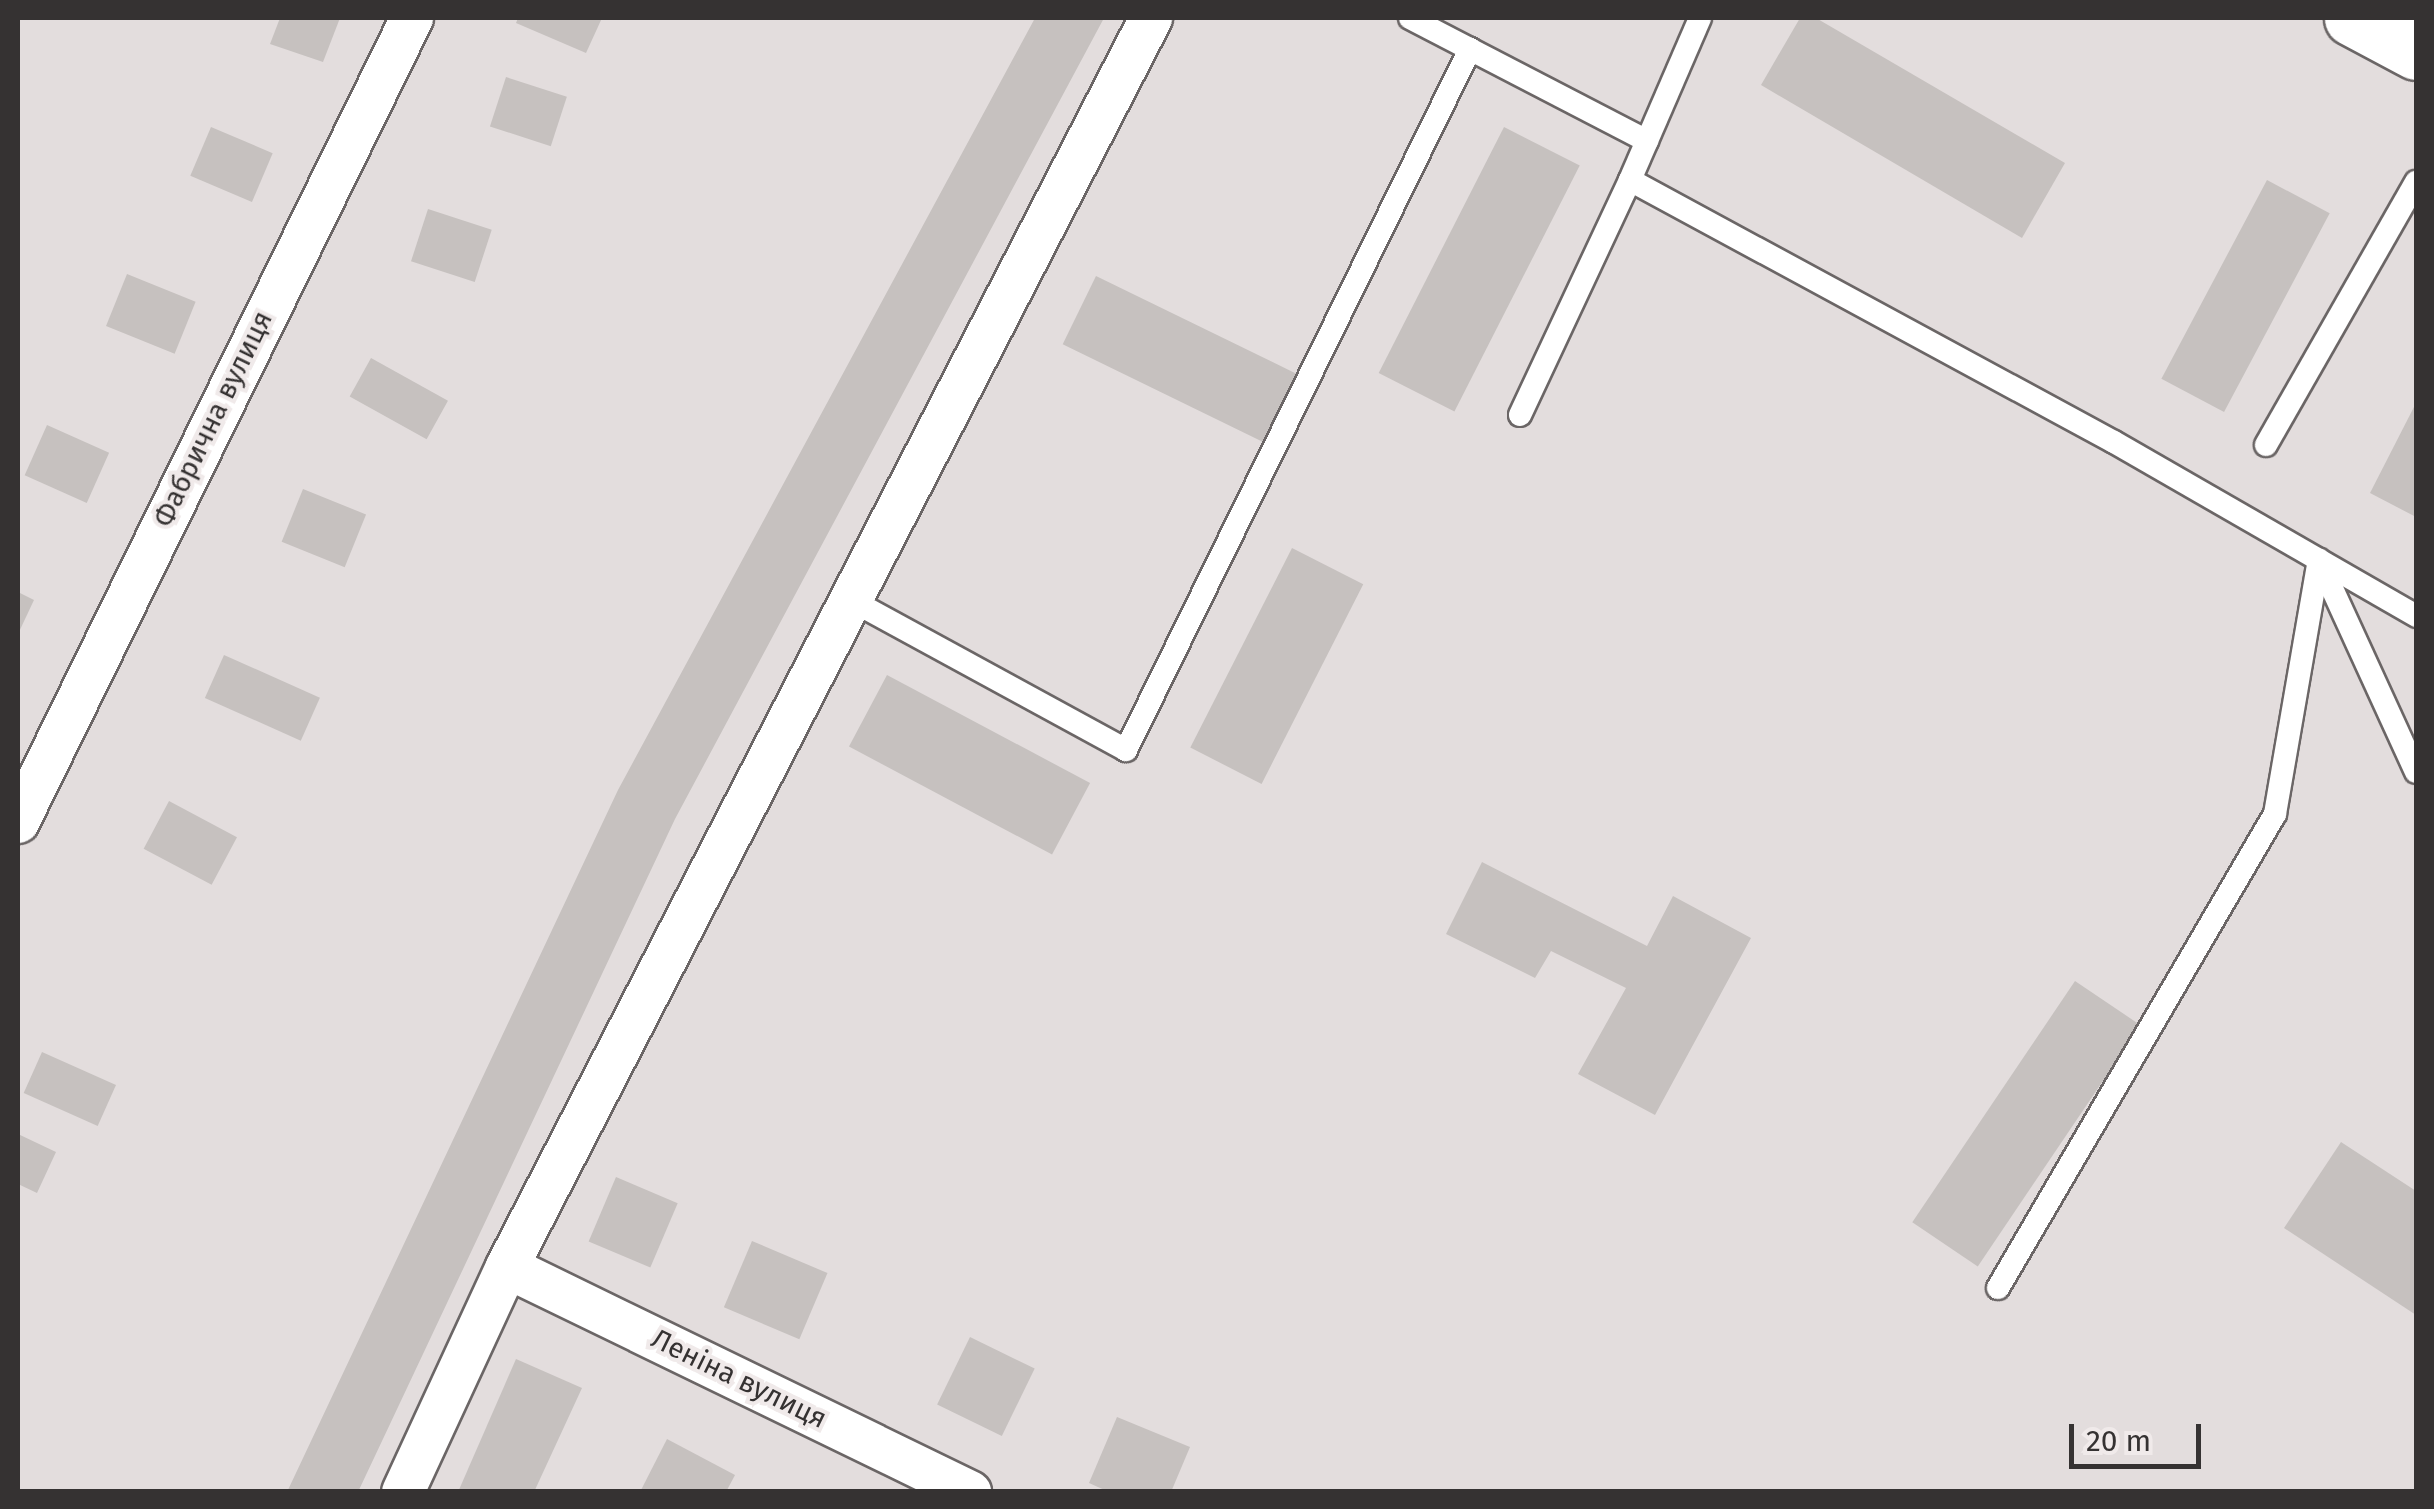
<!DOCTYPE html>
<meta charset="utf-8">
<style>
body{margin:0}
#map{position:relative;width:2434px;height:1509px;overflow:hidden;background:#e3dddd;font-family:"Fira Sans",sans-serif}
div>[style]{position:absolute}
.building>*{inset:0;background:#c6c1bf;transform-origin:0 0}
.roads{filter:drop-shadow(2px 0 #6b6666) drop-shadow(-2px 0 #6b6666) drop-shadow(0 2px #6b6666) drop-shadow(0 -2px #6b6666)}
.lane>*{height:22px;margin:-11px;padding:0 11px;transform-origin:11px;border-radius:11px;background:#fff}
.street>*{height:42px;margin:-21px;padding:0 21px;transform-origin:21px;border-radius:21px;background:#fff}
.secondary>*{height:55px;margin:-27.5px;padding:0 27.5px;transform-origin:27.5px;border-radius:27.5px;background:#fff}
span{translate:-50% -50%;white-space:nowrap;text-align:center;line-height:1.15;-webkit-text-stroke:8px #f0eaea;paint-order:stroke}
.street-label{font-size:28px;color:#353232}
.frame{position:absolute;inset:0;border:20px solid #353232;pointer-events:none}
.scale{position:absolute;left:2069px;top:1424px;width:132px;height:45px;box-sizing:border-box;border:5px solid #353232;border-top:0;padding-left:12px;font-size:30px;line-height:35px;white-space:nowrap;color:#353232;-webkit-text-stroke:8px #f0eaea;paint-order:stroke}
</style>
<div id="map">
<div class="building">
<i style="clip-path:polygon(280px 18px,340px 18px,323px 62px,270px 44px)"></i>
<i style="clip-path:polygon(518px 18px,602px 18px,586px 53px,516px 23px)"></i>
<i style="clip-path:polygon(1035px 18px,1104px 18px,675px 819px,358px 1492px,287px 1492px,618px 790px)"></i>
<i style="clip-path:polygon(1800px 18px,1816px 18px,2065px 163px,2022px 238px,1761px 85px)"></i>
<i style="left:506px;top:77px;width:64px;height:52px;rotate:18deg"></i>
<i style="left:211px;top:127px;width:67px;height:53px;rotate:23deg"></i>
<i style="left:1504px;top:127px;width:85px;height:276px;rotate:27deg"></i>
<i style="left:2267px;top:180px;width:71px;height:225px;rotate:28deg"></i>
<i style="left:428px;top:209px;width:67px;height:55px;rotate:18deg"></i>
<i style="left:127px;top:274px;width:74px;height:56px;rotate:22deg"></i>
<i style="left:1096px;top:276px;width:223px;height:76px;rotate:26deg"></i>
<i style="left:371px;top:358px;width:88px;height:44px;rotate:29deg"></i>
<i style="clip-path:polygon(2416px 403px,2416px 517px,2370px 493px)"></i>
<i style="left:47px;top:425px;width:68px;height:55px;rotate:24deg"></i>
<i style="left:303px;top:489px;width:68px;height:57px;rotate:22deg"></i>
<i style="left:1292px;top:548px;width:80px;height:224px;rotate:27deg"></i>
<i style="clip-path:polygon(18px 592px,34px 600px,18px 634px)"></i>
<i style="left:224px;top:655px;width:105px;height:47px;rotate:24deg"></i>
<i style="left:887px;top:675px;width:230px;height:81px;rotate:28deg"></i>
<i style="left:169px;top:801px;width:77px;height:54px;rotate:28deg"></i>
<i style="clip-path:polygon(1482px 862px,1647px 946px,1673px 896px,1751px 938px,1655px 1115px,1578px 1074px,1626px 988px,1551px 951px,1535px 978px,1446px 934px)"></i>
<i style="left:2075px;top:981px;width:79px;height:291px;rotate:34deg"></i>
<i style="left:42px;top:1052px;width:81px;height:45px;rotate:24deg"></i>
<i style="clip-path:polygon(18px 1134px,56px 1152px,37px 1193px,18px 1184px)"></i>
<i style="clip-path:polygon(2341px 1142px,2416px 1191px,2416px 1315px,2284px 1228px)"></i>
<i style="left:616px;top:1177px;width:67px;height:70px;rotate:23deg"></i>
<i style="left:752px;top:1241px;width:82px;height:72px;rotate:23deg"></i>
<i style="left:970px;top:1337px;width:72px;height:75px;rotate:26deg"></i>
<i style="clip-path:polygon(516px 1359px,582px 1388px,534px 1492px,458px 1492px)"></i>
<i style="clip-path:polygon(1117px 1417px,1190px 1447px,1171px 1492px,1109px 1492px,1089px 1483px)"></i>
<i style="clip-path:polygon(667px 1439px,735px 1475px,726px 1492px,640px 1492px)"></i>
</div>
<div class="roads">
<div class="lane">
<i style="left:1410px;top:18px;width:267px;rotate:27.4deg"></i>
<i style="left:1630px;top:180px;width:550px;rotate:28.43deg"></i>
<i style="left:2114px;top:442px;width:349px;rotate:29.9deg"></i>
<i style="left:1520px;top:415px;width:259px;rotate:-64.9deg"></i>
<i style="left:1630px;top:180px;width:176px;rotate:-66.6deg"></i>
<i style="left:2266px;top:445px;width:303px;rotate:-60.3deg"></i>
<i style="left:2319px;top:560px;width:233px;rotate:65.4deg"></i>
<i style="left:851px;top:600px;width:313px;rotate:28.6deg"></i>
<i style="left:1126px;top:750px;width:781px;rotate:-63.86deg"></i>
<i style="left:1998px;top:1288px;width:549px;rotate:-59.7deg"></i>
<i style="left:2275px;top:814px;width:258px;rotate:-80.2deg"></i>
</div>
<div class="street">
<i style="left:18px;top:822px;width:895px;rotate:-63.89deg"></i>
<i style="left:507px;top:1267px;width:515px;rotate:25.92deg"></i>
<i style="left:403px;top:1492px;width:248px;rotate:-65.2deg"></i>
<i style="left:507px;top:1267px;width:1405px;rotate:-62.72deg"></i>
</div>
<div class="secondary">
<i style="left:2352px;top:18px;width:72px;rotate:28deg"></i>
</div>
</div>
<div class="street-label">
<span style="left:213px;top:419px;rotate:-64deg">Фабрична вулиця</span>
<span style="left:739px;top:1379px;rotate:26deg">Леніна вулиця</span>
</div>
<div class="frame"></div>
<div class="scale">20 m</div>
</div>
